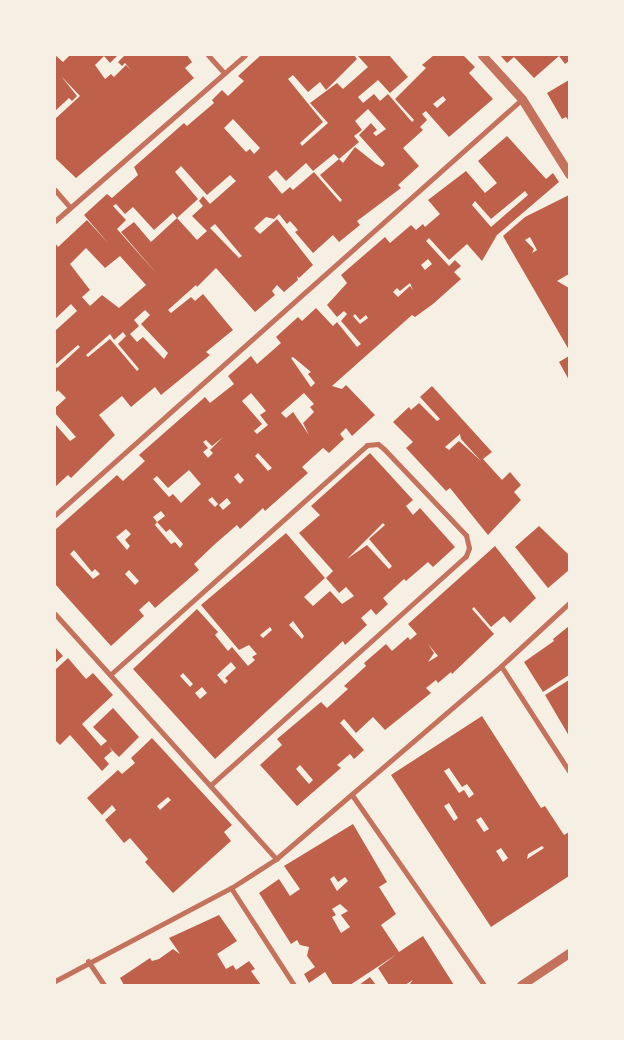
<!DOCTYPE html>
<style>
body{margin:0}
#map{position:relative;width:624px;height:1040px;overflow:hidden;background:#f6efe4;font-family:"Fira Sans Condensed",sans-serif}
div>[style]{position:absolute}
.building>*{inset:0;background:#bf614a}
.minor>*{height:5px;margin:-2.5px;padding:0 2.5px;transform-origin:2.5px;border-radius:2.5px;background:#c5725c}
.tertiary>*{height:9px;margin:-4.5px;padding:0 4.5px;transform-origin:4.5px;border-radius:4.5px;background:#c5725c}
span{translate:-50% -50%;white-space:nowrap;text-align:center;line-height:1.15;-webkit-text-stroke:5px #f6efe4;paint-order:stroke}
.frame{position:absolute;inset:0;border:56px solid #f6efe4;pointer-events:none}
</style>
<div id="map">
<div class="building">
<i style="clip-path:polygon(55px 55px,63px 62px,70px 55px,118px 55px,110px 63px,104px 56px,95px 65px,105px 79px,111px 74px,114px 77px,126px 65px,131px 70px,125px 63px,122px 66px,118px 62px,125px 55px,187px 55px,192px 62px,185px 68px,194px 78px,76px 178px,55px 158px,55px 119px,80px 96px,61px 76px,77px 96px,72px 101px,69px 98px,55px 111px)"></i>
<i style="clip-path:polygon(evenodd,261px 55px,354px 55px,357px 59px,326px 90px,320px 82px,308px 92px,293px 75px,288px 79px,323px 122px,300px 143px,302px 146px,328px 123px,310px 103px,337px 83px,343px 89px,368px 67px,357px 55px,389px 55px,408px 77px,390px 93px,378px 80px,358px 97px,363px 103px,374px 94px,380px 101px,388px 94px,412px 122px,414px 120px,395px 99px,426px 68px,422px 65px,434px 55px,463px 55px,475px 67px,469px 73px,493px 99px,449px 137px,426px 111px,422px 114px,427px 120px,420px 127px,423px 130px,403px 148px,419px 166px,398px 185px,401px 188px,357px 221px,360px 225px,339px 242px,333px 235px,313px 253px,295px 232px,298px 230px,290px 221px,287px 224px,279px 214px,274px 219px,266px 217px,254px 228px,260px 234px,277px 219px,313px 265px,299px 278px,297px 276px,298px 280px,284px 292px,277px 285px,272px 291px,275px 295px,255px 312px,216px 268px,197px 287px,196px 285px,168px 310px,171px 313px,191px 297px,195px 301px,203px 294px,233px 330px,206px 352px,210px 355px,161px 395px,155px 387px,131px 407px,122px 396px,99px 415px,115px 435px,71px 478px,68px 475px,55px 487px,55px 424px,70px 441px,76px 437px,55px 413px,55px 408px,66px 398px,58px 390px,55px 393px,55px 366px,57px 368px,80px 347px,78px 345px,55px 365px,55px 331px,77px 311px,71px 304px,55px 319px,55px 243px,58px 247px,87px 220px,109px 244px,84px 215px,107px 194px,112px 198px,138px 175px,134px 167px,184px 123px,187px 126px,214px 103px,212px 100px,222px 90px,228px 96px,244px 81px,238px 76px,261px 55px,443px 96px,446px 100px,437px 108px,433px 104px,443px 96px,261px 55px,368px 109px,386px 129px,376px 136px,373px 133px,377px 130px,371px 123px,359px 135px,385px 164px,382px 167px,375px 163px,355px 147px,343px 163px,339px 159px,320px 175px,342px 200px,340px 202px,314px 172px,293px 190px,290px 187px,282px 194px,268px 177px,276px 170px,286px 181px,306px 163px,313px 171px,334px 154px,339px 159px,359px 142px,354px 136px,362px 130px,355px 121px,368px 109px,261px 55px,233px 119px,260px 148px,254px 154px,250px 149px,246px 152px,224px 128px,233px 119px,261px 55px,181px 166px,207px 195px,230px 175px,236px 181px,210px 204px,203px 196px,199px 201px,203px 206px,192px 216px,207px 231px,197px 240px,177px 218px,151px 242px,134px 222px,121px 232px,157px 274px,117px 229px,126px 220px,113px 206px,116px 204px,125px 214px,133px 207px,154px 230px,173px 213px,177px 218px,198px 199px,175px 172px,181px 166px,261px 55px,215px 224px,241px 255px,242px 256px,239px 258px,210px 228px,215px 224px,261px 55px,86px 248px,105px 268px,120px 256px,146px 285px,119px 308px,102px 295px,90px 306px,82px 297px,90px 290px,70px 264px,86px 248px,261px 55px,145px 310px,150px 315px,141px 324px,168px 353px,164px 359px,143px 337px,137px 342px,130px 334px,139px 326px,134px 320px,145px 310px,261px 55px,123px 332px,126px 336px,118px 344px,139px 369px,137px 371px,110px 339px,88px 357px,86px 355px,110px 334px,114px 340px,123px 332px)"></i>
<i style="clip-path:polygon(500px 55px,569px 55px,569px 61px,565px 64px,559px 56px,534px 78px,514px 57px,507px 63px)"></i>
<i style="clip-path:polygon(569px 80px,569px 121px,566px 117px,562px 119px,547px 93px)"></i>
<i style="clip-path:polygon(evenodd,507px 136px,546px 179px,553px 173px,559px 182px,497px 235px,482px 261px,467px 244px,449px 260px,429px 238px,426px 241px,449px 266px,455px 260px,461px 266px,454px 272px,461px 279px,433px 304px,415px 317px,412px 315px,332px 386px,342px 389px,346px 385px,375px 415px,352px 436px,346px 428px,340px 434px,344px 439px,329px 453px,323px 448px,302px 467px,308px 473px,265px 511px,263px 508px,240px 529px,237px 525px,215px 544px,194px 564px,199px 570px,155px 608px,149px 601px,139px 610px,144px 616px,111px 646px,55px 584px,55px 530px,117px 475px,123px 481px,145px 461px,139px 455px,205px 397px,210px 403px,234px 384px,228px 376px,251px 356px,257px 364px,281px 343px,276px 337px,298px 317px,302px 321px,316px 308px,333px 326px,337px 322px,357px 347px,361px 344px,341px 321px,347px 314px,344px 311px,337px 317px,327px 305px,347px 283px,341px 275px,385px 237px,390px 243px,411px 225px,416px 230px,423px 224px,425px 227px,440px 214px,428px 200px,466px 171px,485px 193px,497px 183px,478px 161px,507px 136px,525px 191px,528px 195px,491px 227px,472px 205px,475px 201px,491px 219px,525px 191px,507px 136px,428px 259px,432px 264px,425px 270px,421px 265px,428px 259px,507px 136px,410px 283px,413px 290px,410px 286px,398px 297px,393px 292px,397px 288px,400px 291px,410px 283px,507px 136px,355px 314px,360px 320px,366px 315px,368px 318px,360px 324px,353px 316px,355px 314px,507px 136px,293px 357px,311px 372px,308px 374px,315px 383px,311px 387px,291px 358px,293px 357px,507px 136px,251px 393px,266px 411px,260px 415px,268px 425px,257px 434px,254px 431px,262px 424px,242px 401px,251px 393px,507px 136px,304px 393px,314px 404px,310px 407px,314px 412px,303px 423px,309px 435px,293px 412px,286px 418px,281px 413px,304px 393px,507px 136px,223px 437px,210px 450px,213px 453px,208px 458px,203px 452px,208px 448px,203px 442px,206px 440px,212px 446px,223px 437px,507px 136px,258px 453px,272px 468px,268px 471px,255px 456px,258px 453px,507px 136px,189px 470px,201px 484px,181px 503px,173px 494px,169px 497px,153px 479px,157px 476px,168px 488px,189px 470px,507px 136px,238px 473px,244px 480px,240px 484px,234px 477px,238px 473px,507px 136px,212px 497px,218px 504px,215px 507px,208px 500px,212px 497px,507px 136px,227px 498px,231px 503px,223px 510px,219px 505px,227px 498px,507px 136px,161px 511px,165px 516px,157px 522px,166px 532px,170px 529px,183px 544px,180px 548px,175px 542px,171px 544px,155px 525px,157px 522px,153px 517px,161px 511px,507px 136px,126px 529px,131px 534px,125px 540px,130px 546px,127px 550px,116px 537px,126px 529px,507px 136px,74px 550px,92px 572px,95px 569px,100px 574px,93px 579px,70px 554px,74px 550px,507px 136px,129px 570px,139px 581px,135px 585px,125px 574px,129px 570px)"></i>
<i style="clip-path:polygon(evenodd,569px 195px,569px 274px,557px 281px,569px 288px,569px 350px,503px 236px,525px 217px,569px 195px,530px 237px,537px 250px,532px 253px,534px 249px,525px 240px,530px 237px)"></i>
<i style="clip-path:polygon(569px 356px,569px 380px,559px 362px)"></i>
<i style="clip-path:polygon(evenodd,432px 386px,492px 452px,483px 459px,502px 480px,510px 472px,521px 485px,514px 492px,521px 500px,488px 535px,450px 488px,446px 491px,406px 448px,413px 442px,393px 422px,409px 407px,411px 410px,419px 403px,437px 421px,440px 419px,420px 397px,432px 386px,460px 434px,461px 439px,481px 461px,459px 441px,449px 450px,445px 447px,460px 434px)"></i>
<i style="clip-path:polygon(evenodd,370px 453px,413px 500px,406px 506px,413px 515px,420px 508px,455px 547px,433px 567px,428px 562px,406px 581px,404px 579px,383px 598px,388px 604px,376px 615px,371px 609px,361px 618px,367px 625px,345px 645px,343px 641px,215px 759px,133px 669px,197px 609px,218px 632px,215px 635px,228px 651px,232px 647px,248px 666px,255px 660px,252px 657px,257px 654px,249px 645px,239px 650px,201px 605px,286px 533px,325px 578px,304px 597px,313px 606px,330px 591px,342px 604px,354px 596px,346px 587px,339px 593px,326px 578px,333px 571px,299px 533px,320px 515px,311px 506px,370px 453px,383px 523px,385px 525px,369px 539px,392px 566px,389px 569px,367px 545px,347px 559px,383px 523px,370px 453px,293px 621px,304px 636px,302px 639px,289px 625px,293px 621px,370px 453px,270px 627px,272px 630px,263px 638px,260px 635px,270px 627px,370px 453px,231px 662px,236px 668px,225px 678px,228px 681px,225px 684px,217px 675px,231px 662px,370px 453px,183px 673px,193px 684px,190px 687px,180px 676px,183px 673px,370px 453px,202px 687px,207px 693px,200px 699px,195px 693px,202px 687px)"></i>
<i style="clip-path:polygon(539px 526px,569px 555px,569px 570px,548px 588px,515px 547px)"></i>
<i style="clip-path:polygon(evenodd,495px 546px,536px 598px,510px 623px,504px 616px,491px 627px,474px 607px,472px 609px,494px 634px,452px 674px,451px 672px,438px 683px,436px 680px,426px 688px,431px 693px,385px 730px,373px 717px,356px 733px,344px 719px,340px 723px,364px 750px,354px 759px,350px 754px,337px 765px,341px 768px,297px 806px,260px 765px,282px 745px,277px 739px,321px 702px,327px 708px,348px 689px,344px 686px,366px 666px,364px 663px,386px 644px,392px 651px,408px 637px,410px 640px,417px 634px,408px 624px,495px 546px,428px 644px,438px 656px,428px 662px,434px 653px,428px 644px,495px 546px,300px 765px,313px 780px,309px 784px,296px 769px,300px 765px)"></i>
<i style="clip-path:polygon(569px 626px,569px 675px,543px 692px,524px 662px,554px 641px,553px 639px)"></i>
<i style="clip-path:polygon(55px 647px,63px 656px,55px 663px)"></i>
<i style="clip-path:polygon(68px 658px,86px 679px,93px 673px,113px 695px,82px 724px,101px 746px,107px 741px,93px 727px,113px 708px,139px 737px,119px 757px,108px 746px,112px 751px,104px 758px,109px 764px,102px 771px,70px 735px,60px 745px,55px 740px,55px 670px)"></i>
<i style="clip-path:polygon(569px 680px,569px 736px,545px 695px)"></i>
<i style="clip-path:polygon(evenodd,482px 716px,541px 808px,545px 806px,564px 835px,569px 832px,569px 876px,491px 927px,391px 775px,482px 716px,449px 768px,462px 787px,467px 784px,474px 794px,469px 798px,464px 790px,459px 793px,444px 771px,449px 768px,482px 716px,449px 803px,458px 818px,454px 821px,444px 806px,449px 803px,482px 716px,481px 817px,489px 829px,484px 832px,476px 820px,481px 817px,482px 716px,542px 846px,544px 848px,527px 859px,528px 854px,542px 846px,482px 716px,501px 848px,508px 858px,503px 862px,496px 851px,501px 848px)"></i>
<i style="clip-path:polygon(evenodd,152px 738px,232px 825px,224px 832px,231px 841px,173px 893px,145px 862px,148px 859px,130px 838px,124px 843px,105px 820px,116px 810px,112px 805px,102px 815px,87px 798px,118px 770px,122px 774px,135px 763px,131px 758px,152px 738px,168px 797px,171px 800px,160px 810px,157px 806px,168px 797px)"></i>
<i style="clip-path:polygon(evenodd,353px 824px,387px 882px,379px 887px,396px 914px,381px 925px,399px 952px,423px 936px,454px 985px,409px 985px,413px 980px,405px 985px,389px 985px,378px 968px,397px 954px,350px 985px,333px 985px,325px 972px,309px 983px,304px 974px,315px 967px,307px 956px,309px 947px,300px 945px,297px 940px,291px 944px,259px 893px,279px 879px,290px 896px,300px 889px,284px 866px,353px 824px,334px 876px,338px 882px,345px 877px,348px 881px,337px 891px,330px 879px,334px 876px,353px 824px,340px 904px,348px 911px,341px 915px,350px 927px,341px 933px,332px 917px,336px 915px,332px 909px,340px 904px)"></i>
<i style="clip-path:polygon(219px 915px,237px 941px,217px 954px,226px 969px,233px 965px,236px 970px,249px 961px,255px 969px,251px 971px,261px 985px,124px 985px,120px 978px,150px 958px,152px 961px,159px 959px,173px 949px,180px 954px,169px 938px)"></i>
<i style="clip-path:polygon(370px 977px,376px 985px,359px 985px)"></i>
</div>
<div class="minor">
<i style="left:208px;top:55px;width:24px;rotate:48deg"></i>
<i style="left:55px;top:190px;width:23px;rotate:49deg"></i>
<i style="left:55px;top:221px;width:252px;rotate:-41.1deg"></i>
<i style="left:55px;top:515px;width:625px;rotate:-41.69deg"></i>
<i style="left:55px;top:614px;width:330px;rotate:47.9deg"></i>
<i style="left:501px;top:666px;width:125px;rotate:57.1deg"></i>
<i style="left:111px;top:674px;width:343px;rotate:-41.8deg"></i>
<i style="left:367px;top:445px;width:11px;rotate:-5deg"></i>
<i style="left:378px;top:444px;width:8px;rotate:40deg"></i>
<i style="left:384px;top:449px;width:119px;rotate:46.4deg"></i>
<i style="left:466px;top:535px;width:13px;rotate:77deg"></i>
<i style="left:469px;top:548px;width:9px;rotate:111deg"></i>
<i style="left:466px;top:556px;width:341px;rotate:138.1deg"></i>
<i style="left:352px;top:795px;width:231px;rotate:55.2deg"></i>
<i style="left:231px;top:888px;width:116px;rotate:57deg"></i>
<i style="left:88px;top:961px;width:29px;rotate:56deg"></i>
<i style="left:55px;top:981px;width:199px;rotate:-27.9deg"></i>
<i style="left:231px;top:888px;width:54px;rotate:-32.8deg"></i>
<i style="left:276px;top:859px;width:296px;rotate:-40.6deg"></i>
<i style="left:501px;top:666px;width:93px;rotate:-42.8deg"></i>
</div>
<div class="tertiary">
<i style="left:482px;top:55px;width:59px;rotate:47.7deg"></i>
<i style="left:522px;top:99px;width:89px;rotate:57.9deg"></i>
<i style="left:521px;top:985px;width:58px;rotate:-33.7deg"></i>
</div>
<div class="frame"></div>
</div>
